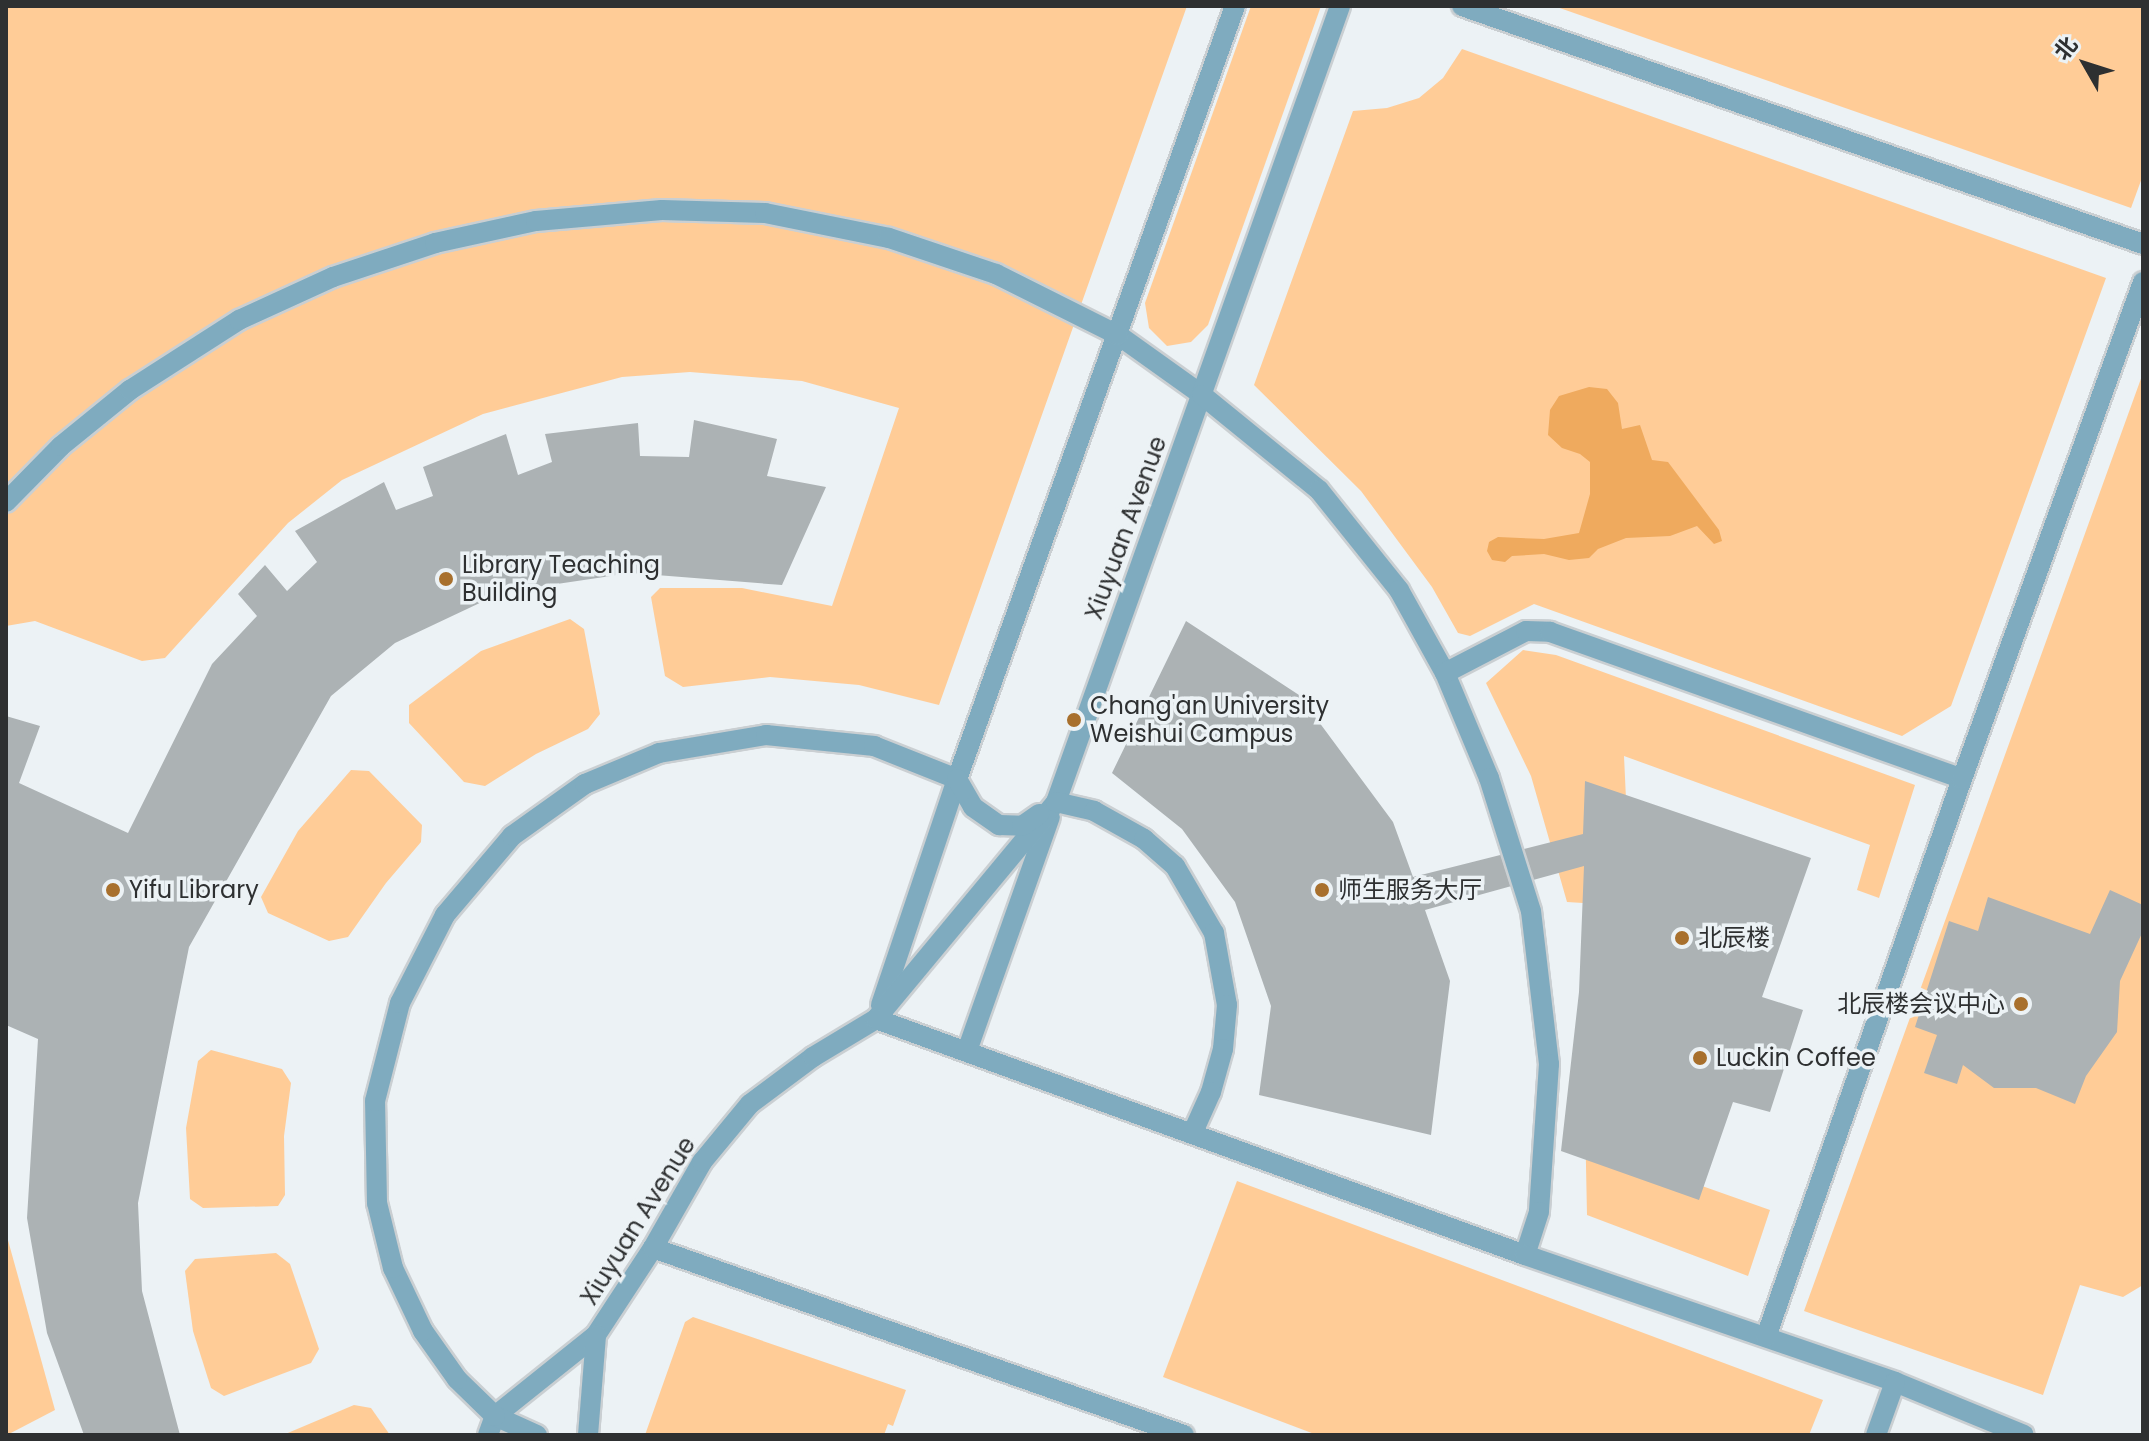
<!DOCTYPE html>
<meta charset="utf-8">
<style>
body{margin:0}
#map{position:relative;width:2149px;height:1441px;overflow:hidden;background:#ecf2f5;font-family:Poppins,"Noto Sans SC",sans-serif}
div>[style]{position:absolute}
.green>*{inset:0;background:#ffcc97}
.water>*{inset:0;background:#efaa5e}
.building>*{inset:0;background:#acb2b4}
.roads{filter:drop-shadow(2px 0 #cacfd2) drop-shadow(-2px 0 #cacfd2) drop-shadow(0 2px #cacfd2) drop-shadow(0 -2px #cacfd2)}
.pedestrian>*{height:20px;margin:-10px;padding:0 10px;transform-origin:10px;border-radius:10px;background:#7fabbf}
.minor>*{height:20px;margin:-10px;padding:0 10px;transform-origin:10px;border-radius:10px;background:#7fabbf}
.dots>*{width:22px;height:22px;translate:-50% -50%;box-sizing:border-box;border:4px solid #ecf2f5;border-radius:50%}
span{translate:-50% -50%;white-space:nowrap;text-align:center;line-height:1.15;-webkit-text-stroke:7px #ecf2f5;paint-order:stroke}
.street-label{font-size:24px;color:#2e3031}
.poi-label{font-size:24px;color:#2e3031}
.left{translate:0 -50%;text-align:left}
.right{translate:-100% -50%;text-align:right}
.frame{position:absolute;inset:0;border:8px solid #2e3031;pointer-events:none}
.north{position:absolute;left:2045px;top:24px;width:80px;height:80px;-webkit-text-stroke:6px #ecf2f5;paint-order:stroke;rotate:309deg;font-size:22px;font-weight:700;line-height:32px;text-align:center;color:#2e3031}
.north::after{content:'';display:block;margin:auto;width:28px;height:36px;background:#2e3031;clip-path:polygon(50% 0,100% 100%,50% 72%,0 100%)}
</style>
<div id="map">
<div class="green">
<i style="clip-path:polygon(6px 6px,1187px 6px,939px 705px,859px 685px,770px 677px,683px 687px,665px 676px,651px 597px,660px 588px,742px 588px,832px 606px,899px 408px,802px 381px,690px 372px,622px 377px,483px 414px,342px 480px,288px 523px,165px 658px,142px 661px,35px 621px,6px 626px)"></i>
<i style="clip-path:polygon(1251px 6px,1321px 6px,1208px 325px,1191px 342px,1167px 346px,1149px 328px,1145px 303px)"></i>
<i style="clip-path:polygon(1554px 6px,2143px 6px,2143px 175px,2131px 208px)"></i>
<i style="clip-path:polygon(1462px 49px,2106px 278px,1951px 706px,1902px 736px,1534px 604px,1470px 636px,1458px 633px,1432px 587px,1361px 491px,1254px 385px,1353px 111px,1387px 108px,1419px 98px,1443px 78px)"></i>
<i style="clip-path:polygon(2143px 373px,2143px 1285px,2123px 1297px,2080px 1285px,2043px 1395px,1804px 1311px)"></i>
<i style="clip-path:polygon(570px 619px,584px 629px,600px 714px,588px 729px,536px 754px,485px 786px,464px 782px,409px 723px,409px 705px,481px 651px)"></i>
<i style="clip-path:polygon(1523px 650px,1556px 655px,1915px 785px,1879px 898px,1857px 890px,1870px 845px,1624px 756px,1631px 906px,1567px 902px,1531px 776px,1486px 683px)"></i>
<i style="clip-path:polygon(351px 770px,369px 771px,422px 825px,421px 842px,386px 883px,348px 937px,329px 941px,268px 913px,261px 897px,298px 831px)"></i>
<i style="clip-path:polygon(211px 1050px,282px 1069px,291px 1083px,284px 1136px,285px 1195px,278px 1206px,203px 1208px,190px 1199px,186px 1128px,198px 1061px)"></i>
<i style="clip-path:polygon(1585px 1117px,1654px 1169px,1770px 1210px,1748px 1276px,1587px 1215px)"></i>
<i style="clip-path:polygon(1237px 1181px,1823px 1400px,1809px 1435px,1317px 1435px,1163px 1377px)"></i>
<i style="clip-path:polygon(6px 1233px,55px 1410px,7px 1435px,6px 1435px)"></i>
<i style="clip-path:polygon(276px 1253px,290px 1264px,319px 1349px,311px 1363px,224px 1396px,211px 1388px,193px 1331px,185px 1271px,195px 1259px)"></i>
<i style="clip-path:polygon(693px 1317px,906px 1390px,893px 1426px,888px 1424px,884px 1435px,645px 1435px,685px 1322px)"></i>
<i style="clip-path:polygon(354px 1405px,371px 1408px,390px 1435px,283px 1435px)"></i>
</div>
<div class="water">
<i style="clip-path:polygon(1589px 387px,1607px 389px,1618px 403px,1622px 429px,1640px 425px,1652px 460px,1668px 462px,1719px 530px,1722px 541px,1714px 544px,1697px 526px,1670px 536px,1626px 538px,1598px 549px,1589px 558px,1569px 560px,1544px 554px,1512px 556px,1505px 562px,1492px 560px,1487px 551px,1489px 542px,1498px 537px,1544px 539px,1579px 533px,1590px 494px,1590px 462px,1580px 454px,1562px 448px,1548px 435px,1550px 410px,1559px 396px)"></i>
</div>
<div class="building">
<i style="clip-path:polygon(694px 420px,777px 439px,767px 476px,826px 487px,782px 585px,631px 573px,503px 592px,395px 643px,331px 696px,189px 947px,138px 1203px,142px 1291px,180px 1435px,84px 1435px,47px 1333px,27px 1218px,38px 1039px,6px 1025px,6px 716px,40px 726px,19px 783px,128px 833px,212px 664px,257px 616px,238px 594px,265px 565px,287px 591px,317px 562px,295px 531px,384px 482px,396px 510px,433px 496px,423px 467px,506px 434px,518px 475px,552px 462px,545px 434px,638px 423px,640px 456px,689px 457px)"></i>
<i style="clip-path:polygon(1186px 621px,1299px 695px,1393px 822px,1413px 877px,1583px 834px,1585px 781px,1811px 858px,1762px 997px,1803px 1010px,1770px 1112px,1733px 1102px,1699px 1200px,1561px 1151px,1579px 992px,1584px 866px,1425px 910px,1450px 981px,1431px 1135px,1259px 1095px,1271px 1006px,1235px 902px,1182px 829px,1112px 773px)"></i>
<i style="clip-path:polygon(2110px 890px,2143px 905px,2143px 931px,2120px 981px,2117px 1032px,2086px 1076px,2075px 1104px,2036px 1088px,1994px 1088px,1963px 1065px,1957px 1084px,1924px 1073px,1937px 1035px,1915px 1027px,1949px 921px,1978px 931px,1988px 897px,2090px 934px)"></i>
</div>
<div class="roads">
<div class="pedestrian">
<i style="left:1118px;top:335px;width:103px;rotate:35.5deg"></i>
<i style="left:881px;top:1005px;width:238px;rotate:-71.4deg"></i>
<i style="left:957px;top:779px;width:821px;rotate:-70.22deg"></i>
<i style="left:967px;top:1051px;width:248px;rotate:-70.5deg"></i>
<i style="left:488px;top:1435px;width:20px;rotate:-70deg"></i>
<i style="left:495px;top:1416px;width:129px;rotate:-38.7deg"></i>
<i style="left:596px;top:1335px;width:104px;rotate:-56.8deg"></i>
<i style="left:653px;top:1248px;width:99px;rotate:-60.3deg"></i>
<i style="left:702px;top:1162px;width:75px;rotate:-50.4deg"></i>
<i style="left:750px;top:1104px;width:79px;rotate:-36.7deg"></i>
<i style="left:813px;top:1057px;width:74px;rotate:-31.1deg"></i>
<i style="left:876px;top:1019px;width:282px;rotate:-50.3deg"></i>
<i style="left:1056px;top:802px;width:845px;rotate:-70.36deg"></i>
<i style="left:537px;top:1435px;width:46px;rotate:-155.7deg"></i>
<i style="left:495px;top:1416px;width:53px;rotate:-135.8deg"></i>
<i style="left:457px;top:1379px;width:59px;rotate:-125.3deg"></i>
<i style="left:423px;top:1331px;width:70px;rotate:-115.5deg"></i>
<i style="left:393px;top:1268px;width:67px;rotate:-103.8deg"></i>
<i style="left:377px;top:1203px;width:102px;rotate:-91.1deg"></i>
<i style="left:375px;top:1101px;width:101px;rotate:-75.7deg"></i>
<i style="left:400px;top:1003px;width:99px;rotate:-62.9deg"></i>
<i style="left:445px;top:915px;width:104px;rotate:-49.7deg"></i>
<i style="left:512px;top:836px;width:90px;rotate:-35.5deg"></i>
<i style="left:585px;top:784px;width:80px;rotate:-22.7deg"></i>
<i style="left:659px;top:753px;width:109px;rotate:-9.5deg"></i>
<i style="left:766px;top:735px;width:109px;rotate:5.8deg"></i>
<i style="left:874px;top:746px;width:89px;rotate:21.7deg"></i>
<i style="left:957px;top:779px;width:32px;rotate:60deg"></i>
<i style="left:973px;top:807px;width:32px;rotate:35deg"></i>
<i style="left:999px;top:825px;width:23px;rotate:2deg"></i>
<i style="left:1022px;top:826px;width:21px;rotate:-35deg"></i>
<i style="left:588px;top:1435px;width:100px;rotate:-85.4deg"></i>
</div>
<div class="minor">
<i style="left:1462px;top:6px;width:721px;rotate:19.26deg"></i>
<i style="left:1202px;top:395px;width:151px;rotate:39.1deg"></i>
<i style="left:1319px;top:490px;width:128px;rotate:51.3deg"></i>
<i style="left:1399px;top:590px;width:95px;rotate:61deg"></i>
<i style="left:1445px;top:673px;width:114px;rotate:67.3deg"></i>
<i style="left:1489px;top:778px;width:139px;rotate:72.5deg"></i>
<i style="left:1531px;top:911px;width:154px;rotate:83.3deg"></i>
<i style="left:1549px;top:1064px;width:148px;rotate:93.9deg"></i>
<i style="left:1539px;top:1212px;width:45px;rotate:108deg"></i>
<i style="left:6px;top:502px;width:78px;rotate:-45.5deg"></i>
<i style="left:61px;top:446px;width:89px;rotate:-39.1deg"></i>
<i style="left:130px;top:390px;width:130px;rotate:-32.7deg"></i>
<i style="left:239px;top:320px;width:103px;rotate:-24.6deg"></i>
<i style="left:333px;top:277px;width:108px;rotate:-18.4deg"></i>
<i style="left:435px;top:243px;width:103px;rotate:-12.3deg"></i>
<i style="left:536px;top:221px;width:126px;rotate:-5deg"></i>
<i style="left:662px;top:210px;width:103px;rotate:1.7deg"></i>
<i style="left:765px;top:213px;width:126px;rotate:11.4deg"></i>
<i style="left:889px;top:238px;width:113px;rotate:18.6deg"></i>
<i style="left:996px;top:274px;width:136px;rotate:26.6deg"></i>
<i style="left:1445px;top:673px;width:91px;rotate:-27.4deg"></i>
<i style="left:1526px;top:631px;width:24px;rotate:2deg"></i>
<i style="left:1550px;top:632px;width:437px;rotate:19.6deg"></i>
<i style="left:1056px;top:802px;width:39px;rotate:13deg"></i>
<i style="left:1094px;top:811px;width:57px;rotate:29.2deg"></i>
<i style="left:1144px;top:839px;width:41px;rotate:41.1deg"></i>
<i style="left:1175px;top:866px;width:78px;rotate:59.8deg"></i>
<i style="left:1214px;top:933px;width:73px;rotate:79.8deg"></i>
<i style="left:1227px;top:1005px;width:44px;rotate:95.2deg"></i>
<i style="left:1223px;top:1049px;width:45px;rotate:105.6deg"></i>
<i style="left:1211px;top:1092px;width:44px;rotate:114.2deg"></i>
<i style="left:876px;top:1019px;width:691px;rotate:19.98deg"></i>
<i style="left:1525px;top:1255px;width:391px;rotate:18.9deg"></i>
<i style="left:1895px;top:1382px;width:139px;rotate:22.3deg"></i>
<i style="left:653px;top:1248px;width:563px;rotate:19.4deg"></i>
<i style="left:1766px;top:1337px;width:591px;rotate:-70.65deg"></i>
<i style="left:1962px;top:779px;width:529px;rotate:-69.99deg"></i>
<i style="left:1876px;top:1435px;width:56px;rotate:-70.3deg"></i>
</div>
</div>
<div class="dots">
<i style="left:446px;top:579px;background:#a8702d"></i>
<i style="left:1074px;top:720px;background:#a8702d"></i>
<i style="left:113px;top:890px;background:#a8702d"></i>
<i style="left:1322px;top:890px;background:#a8702d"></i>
<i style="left:1682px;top:938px;background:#a8702d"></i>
<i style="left:2021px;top:1004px;background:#a8702d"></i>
<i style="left:1700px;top:1058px;background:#a8702d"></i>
</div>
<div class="street-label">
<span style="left:1126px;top:528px;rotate:-70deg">Xiuyuan Avenue</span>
<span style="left:638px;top:1221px;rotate:-58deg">Xiuyuan Avenue</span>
</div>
<div class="poi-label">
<span class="left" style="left:462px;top:579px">Library Teaching<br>Building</span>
<span class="left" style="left:1090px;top:720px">Chang'an University<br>Weishui Campus</span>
<span class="left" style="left:129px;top:890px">Yifu Library</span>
<span class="left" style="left:1338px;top:890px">师生服务大厅</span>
<span class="left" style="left:1698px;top:938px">北辰楼</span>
<span class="right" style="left:2005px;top:1004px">北辰楼会议中心</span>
<span class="left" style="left:1716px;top:1058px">Luckin Coffee</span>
</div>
<div class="frame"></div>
<div class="north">北</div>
</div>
